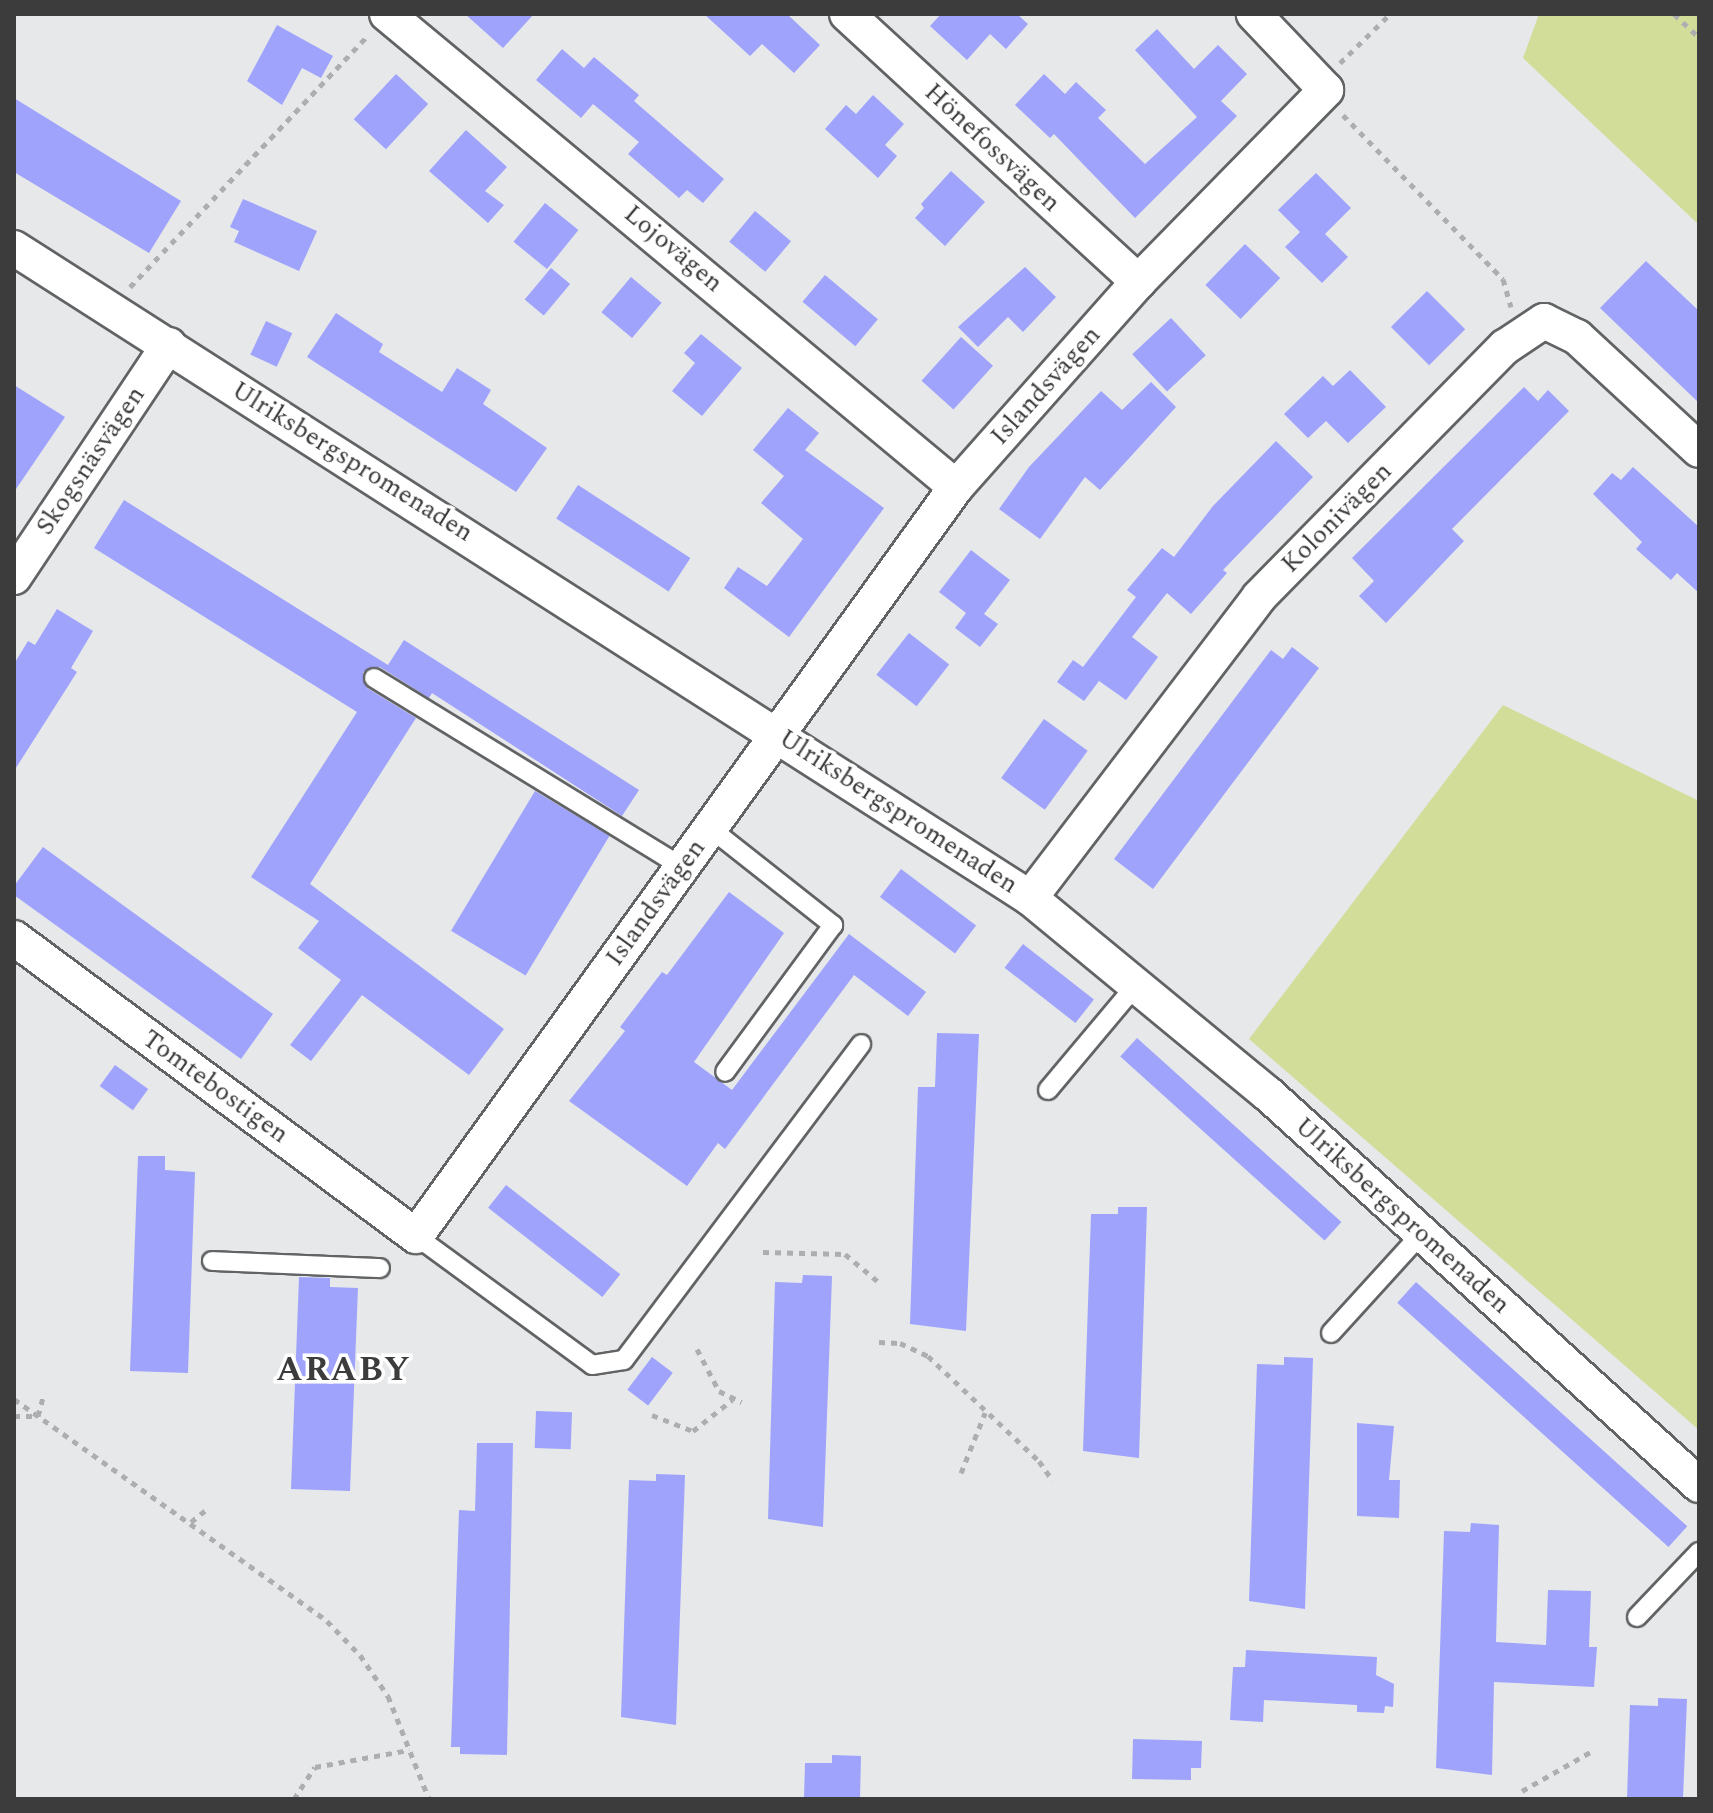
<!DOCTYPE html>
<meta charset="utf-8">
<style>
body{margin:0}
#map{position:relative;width:1713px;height:1813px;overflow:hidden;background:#e6e8ea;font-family:Spectral,serif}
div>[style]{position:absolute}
.green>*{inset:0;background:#d3dd9a}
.building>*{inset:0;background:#9fa3fc;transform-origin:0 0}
.path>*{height:5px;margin-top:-2.5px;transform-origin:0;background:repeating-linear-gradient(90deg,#adaeb0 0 6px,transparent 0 12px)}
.roads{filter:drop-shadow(2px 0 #616364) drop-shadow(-2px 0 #616364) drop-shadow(0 2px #616364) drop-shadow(0 -2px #616364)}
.service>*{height:18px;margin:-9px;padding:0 9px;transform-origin:9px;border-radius:9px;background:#fff}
.minor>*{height:34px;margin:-17px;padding:0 17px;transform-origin:17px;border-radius:17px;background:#fff}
span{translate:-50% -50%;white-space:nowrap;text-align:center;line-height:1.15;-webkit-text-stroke:7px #fff;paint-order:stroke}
.street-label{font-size:26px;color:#3c3c3d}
.district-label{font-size:34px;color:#3c3c3d;font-weight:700;letter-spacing:2px}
.frame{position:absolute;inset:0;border:16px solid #3c3c3d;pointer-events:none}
</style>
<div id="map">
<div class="green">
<i style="clip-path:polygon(1539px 14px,1699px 14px,1699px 225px,1523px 58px)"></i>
<i style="clip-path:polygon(1503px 705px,1699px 801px,1699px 1430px,1249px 1039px)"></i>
</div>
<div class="building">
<i style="clip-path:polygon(465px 14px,534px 14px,503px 48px)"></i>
<i style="clip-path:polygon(704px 14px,787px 14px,820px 45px,794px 73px,762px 44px,750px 56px)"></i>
<i style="clip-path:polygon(941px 14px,1017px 14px,1028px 24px,1006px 49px,990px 34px,967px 60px,930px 26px)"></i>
<i style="clip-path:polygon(277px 25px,333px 56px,321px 78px,302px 68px,282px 105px,247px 81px)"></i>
<i style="clip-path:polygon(1157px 29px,1194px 69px,1218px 45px,1247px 74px,1221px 101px,1237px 116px,1135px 218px,1054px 134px,1050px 138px,1015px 105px,1044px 74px,1065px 94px,1076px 82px,1106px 110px,1098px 118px,1145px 164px,1197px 117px,1135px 50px)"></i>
<i style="clip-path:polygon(562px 49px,584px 68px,594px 57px,639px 95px,634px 101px,724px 179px,703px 203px,687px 190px,679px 198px,628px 154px,639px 142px,593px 104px,581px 118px,536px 80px)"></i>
<i style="left:396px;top:74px;width:44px;height:62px;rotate:43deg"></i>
<i style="clip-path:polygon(873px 95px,904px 124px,885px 145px,897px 156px,878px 178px,825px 129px,846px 105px,856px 114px)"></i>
<i style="clip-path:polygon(14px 98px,181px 201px,149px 253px,14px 172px)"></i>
<i style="clip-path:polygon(466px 130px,507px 167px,485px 191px,504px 205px,488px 223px,429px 171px)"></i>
<i style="clip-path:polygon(951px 171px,985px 202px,945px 246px,915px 218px,924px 208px,921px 204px)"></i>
<i style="clip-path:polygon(1316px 173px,1351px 208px,1325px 234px,1348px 257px,1322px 283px,1285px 247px,1300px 232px,1278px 210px)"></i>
<i style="clip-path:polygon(243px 199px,317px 231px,299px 271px,234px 242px,239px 231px,230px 227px)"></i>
<i style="left:545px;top:203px;width:43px;height:50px;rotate:39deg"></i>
<i style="left:755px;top:211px;width:47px;height:40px;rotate:40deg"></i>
<i style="left:1245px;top:244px;width:49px;height:57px;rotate:44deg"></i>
<i style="clip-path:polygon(1646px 261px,1699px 311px,1699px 403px,1600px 308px)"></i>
<i style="clip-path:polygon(1025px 267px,1056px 297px,1023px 332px,1008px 317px,978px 347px,958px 327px)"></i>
<i style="left:551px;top:268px;width:25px;height:41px;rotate:40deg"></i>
<i style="left:825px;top:275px;width:69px;height:35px;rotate:40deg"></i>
<i style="left:631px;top:277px;width:40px;height:46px;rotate:40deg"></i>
<i style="left:1427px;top:291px;width:54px;height:51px;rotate:45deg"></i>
<i style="clip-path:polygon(336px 313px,383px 344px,379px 352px,442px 392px,457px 368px,491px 390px,483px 404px,547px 448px,516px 492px,307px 357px)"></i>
<i style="left:1171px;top:318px;width:51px;height:53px;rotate:47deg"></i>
<i style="left:266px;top:321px;width:29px;height:37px;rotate:25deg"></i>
<i style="clip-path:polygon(701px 334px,742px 368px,702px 416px,672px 391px,695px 363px,684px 353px)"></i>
<i style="left:961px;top:337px;width:43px;height:59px;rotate:42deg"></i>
<i style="clip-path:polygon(1350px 370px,1386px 407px,1348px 443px,1326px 421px,1308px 438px,1284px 414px,1323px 376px,1333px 386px)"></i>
<i style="clip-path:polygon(1151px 382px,1176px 407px,1100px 490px,1085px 477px,1040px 539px,999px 509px,1029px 467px,1101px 391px,1122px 410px)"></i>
<i style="clip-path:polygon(14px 385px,65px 417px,14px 492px)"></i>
<i style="clip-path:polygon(1524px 387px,1538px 401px,1548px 390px,1569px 411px,1452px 529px,1464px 541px,1386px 623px,1359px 596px,1374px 581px,1352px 558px)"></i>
<i style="clip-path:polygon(788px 408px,819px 433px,805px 450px,884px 508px,789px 637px,724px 588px,738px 567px,767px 586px,803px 539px,761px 503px,784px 476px,753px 450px)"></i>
<i style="clip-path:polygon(1276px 441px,1313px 477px,1223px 570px,1227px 573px,1191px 614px,1167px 593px,1132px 637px,1158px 657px,1126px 700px,1099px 681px,1084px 701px,1057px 682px,1073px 660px,1083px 667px,1136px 597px,1127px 590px,1162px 548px,1174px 557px,1213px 506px)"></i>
<i style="clip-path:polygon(1633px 467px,1699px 527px,1699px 593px,1677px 573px,1671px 580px,1636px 549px,1642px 542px,1593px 494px,1612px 473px,1621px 480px)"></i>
<i style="left:578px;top:485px;width:134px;height:40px;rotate:33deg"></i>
<i style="clip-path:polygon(124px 500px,388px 665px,404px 640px,639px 790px,622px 816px,432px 693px,429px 698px,380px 667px,363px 672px,367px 688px,416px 718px,310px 884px,504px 1029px,469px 1075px,362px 995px,311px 1061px,290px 1045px,341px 980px,298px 948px,319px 921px,251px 877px,357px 712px,94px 548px)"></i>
<i style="clip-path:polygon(971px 550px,1010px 580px,984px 614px,998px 624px,980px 647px,955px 628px,966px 613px,939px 592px)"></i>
<i style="clip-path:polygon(57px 609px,93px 631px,71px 668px,77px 672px,14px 771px,14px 664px,28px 641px,35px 645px)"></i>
<i style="left:909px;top:633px;width:51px;height:53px;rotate:38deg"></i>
<i style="clip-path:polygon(1292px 647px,1319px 668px,1153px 889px,1114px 859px,1271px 650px,1283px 659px)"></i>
<i style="left:1044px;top:719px;width:54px;height:73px;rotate:36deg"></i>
<i style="left:535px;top:791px;width:87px;height:163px;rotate:31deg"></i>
<i style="clip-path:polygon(43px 847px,273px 1014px,241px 1059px,14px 895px,14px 886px)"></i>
<i style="left:901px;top:869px;width:94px;height:35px;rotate:37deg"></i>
<i style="clip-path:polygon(729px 892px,784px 933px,694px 1062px,732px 1090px,849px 934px,926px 992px,908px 1016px,854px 975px,725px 1149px,718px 1143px,687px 1186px,569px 1101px,625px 1031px,620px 1027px,662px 972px,667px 975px)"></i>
<i style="left:1023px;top:944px;width:90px;height:30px;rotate:38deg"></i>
<i style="clip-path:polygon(937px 1033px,979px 1034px,966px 1331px,910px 1324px,918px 1087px,935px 1087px)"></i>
<i style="left:1137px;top:1038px;width:275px;height:25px;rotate:42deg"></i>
<i style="left:115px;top:1065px;width:41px;height:26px;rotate:36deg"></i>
<i style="clip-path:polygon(138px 1156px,165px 1156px,165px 1170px,195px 1172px,188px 1373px,130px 1371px)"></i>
<i style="left:506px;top:1185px;width:145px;height:29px;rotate:38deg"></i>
<i style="clip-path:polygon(1118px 1207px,1147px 1207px,1139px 1458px,1083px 1451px,1091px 1214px,1118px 1214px)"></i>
<i style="clip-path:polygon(803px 1275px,832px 1276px,823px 1527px,768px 1519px,775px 1282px,802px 1283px)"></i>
<i style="clip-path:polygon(299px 1277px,330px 1278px,330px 1287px,358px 1288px,350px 1491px,291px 1489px)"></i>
<i style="left:1416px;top:1282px;width:365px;height:28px;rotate:42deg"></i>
<i style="left:652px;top:1357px;width:26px;height:41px;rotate:37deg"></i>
<i style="clip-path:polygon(1284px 1357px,1313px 1358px,1305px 1609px,1249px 1601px,1257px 1364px,1284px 1365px)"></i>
<i style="left:536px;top:1411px;width:36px;height:37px;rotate:2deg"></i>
<i style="clip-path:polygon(1357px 1423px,1394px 1426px,1389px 1480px,1400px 1480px,1399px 1518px,1357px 1516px)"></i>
<i style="clip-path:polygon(477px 1443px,513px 1443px,507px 1755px,460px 1754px,460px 1747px,451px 1747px,459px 1510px,475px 1511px)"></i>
<i style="clip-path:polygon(656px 1474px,685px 1475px,676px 1725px,621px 1717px,629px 1480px,656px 1481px)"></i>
<i style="clip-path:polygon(1471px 1523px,1499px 1525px,1496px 1642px,1546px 1645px,1548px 1590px,1591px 1591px,1589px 1647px,1597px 1647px,1594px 1687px,1494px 1682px,1492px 1775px,1436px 1768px,1444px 1531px,1470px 1532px)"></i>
<i style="clip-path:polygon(1246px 1650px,1377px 1657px,1376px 1675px,1394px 1684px,1393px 1707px,1385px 1706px,1384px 1713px,1357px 1712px,1357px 1705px,1264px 1700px,1263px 1722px,1230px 1720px,1233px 1667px,1245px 1667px)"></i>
<i style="clip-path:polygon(1658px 1698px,1687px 1699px,1683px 1799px,1627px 1799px,1630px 1705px,1658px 1706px)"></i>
<i style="clip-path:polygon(1133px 1739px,1202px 1741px,1201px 1768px,1191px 1768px,1191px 1780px,1132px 1779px)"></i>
<i style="clip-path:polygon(832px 1755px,861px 1756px,860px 1799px,804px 1799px,805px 1763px,832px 1763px)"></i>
</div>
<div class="path">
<i style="left:1674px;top:14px;width:34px;rotate:43deg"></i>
<i style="left:1340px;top:63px;width:70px;rotate:-44.4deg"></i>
<i style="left:1343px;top:115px;width:229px;rotate:45.7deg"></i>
<i style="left:1503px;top:279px;width:29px;rotate:74deg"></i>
<i style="left:130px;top:287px;width:347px;rotate:-46.6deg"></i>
<i style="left:763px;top:1252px;width:82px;rotate:1.4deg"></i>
<i style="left:845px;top:1254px;width:47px;rotate:39.8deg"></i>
<i style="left:879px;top:1342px;width:21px;rotate:3deg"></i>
<i style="left:900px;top:1343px;width:31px;rotate:25deg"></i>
<i style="left:928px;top:1356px;width:153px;rotate:43.4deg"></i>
<i style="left:1039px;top:1461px;width:24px;rotate:55deg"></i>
<i style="left:697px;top:1349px;width:47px;rotate:62.4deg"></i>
<i style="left:719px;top:1391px;width:25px;rotate:26deg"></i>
<i style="left:14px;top:1399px;width:384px;rotate:35.3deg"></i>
<i style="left:327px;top:1621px;width:47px;rotate:45.9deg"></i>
<i style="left:360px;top:1655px;width:50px;rotate:55.7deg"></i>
<i style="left:388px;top:1696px;width:111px;rotate:68.3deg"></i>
<i style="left:652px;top:1415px;width:44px;rotate:21.3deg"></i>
<i style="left:693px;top:1431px;width:50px;rotate:-38.5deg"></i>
<i style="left:14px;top:1416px;width:24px"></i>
<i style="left:38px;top:1416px;width:24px;rotate:-75deg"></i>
<i style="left:961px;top:1473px;width:65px;rotate:-68.2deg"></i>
<i style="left:191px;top:1522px;width:22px;rotate:-39deg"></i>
<i style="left:1522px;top:1791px;width:83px;rotate:-29.7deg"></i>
<i style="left:294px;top:1799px;width:38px;rotate:-57deg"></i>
<i style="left:315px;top:1767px;width:96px;rotate:-10.3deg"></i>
</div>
<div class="roads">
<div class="service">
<i style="left:374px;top:678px;width:361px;rotate:31.5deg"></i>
<i style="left:710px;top:828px;width:157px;rotate:38.3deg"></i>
<i style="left:833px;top:925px;width:182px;rotate:126.3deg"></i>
<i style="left:1048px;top:1090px;width:138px;rotate:-50deg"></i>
<i style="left:416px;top:1236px;width:218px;rotate:36.2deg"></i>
<i style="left:592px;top:1365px;width:32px;rotate:-9deg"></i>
<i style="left:624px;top:1360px;width:395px;rotate:-53.1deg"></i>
<i style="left:212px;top:1261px;width:168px;rotate:2.4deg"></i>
<i style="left:1331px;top:1333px;width:135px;rotate:-47.7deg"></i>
<i style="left:1637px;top:1617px;width:90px;rotate:-46.4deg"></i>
</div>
<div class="minor">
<i style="left:387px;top:14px;width:740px;rotate:39.74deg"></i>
<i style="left:847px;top:14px;width:396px;rotate:42.6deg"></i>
<i style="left:14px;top:248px;width:1206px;rotate:32.61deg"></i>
<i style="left:1030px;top:898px;width:308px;rotate:39.5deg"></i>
<i style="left:1268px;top:1094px;width:582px;rotate:42.21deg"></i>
<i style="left:14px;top:577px;width:279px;rotate:-56.3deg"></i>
<i style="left:1030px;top:898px;width:378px;rotate:-52.7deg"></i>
<i style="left:1259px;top:597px;width:351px;rotate:-45.5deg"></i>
<i style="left:1505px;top:347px;width:47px;rotate:-33.7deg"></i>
<i style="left:1544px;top:321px;width:37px;rotate:26deg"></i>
<i style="left:1577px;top:337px;width:166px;rotate:42.8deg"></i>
<i style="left:14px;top:938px;width:500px;rotate:36.55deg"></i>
<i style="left:416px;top:1236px;width:923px;rotate:-54.21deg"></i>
<i style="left:956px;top:487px;width:274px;rotate:-48.4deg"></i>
<i style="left:1138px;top:282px;width:269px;rotate:-45.6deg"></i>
<i style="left:1326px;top:90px;width:105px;rotate:-133.5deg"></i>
</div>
</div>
<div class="street-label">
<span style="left:992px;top:148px;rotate:43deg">Hönefossvägen</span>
<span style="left:673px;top:249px;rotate:40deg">Lojovägen</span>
<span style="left:1046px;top:386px;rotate:-48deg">Islandsvägen</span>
<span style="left:91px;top:461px;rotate:-56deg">Skogsnäsvägen</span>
<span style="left:352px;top:462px;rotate:32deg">Ulriksbergspromenaden</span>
<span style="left:1337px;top:518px;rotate:-45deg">Kolonivägen</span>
<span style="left:898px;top:812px;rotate:33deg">Ulriksbergspromenaden</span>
<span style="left:656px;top:903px;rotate:-54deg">Islandsvägen</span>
<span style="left:215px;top:1087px;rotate:36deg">Tomtebostigen</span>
<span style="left:1402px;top:1216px;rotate:42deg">Ulriksbergspromenaden</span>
</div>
<div class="district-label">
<span style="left:344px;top:1371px">ARABY</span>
</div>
<div class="frame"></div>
</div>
